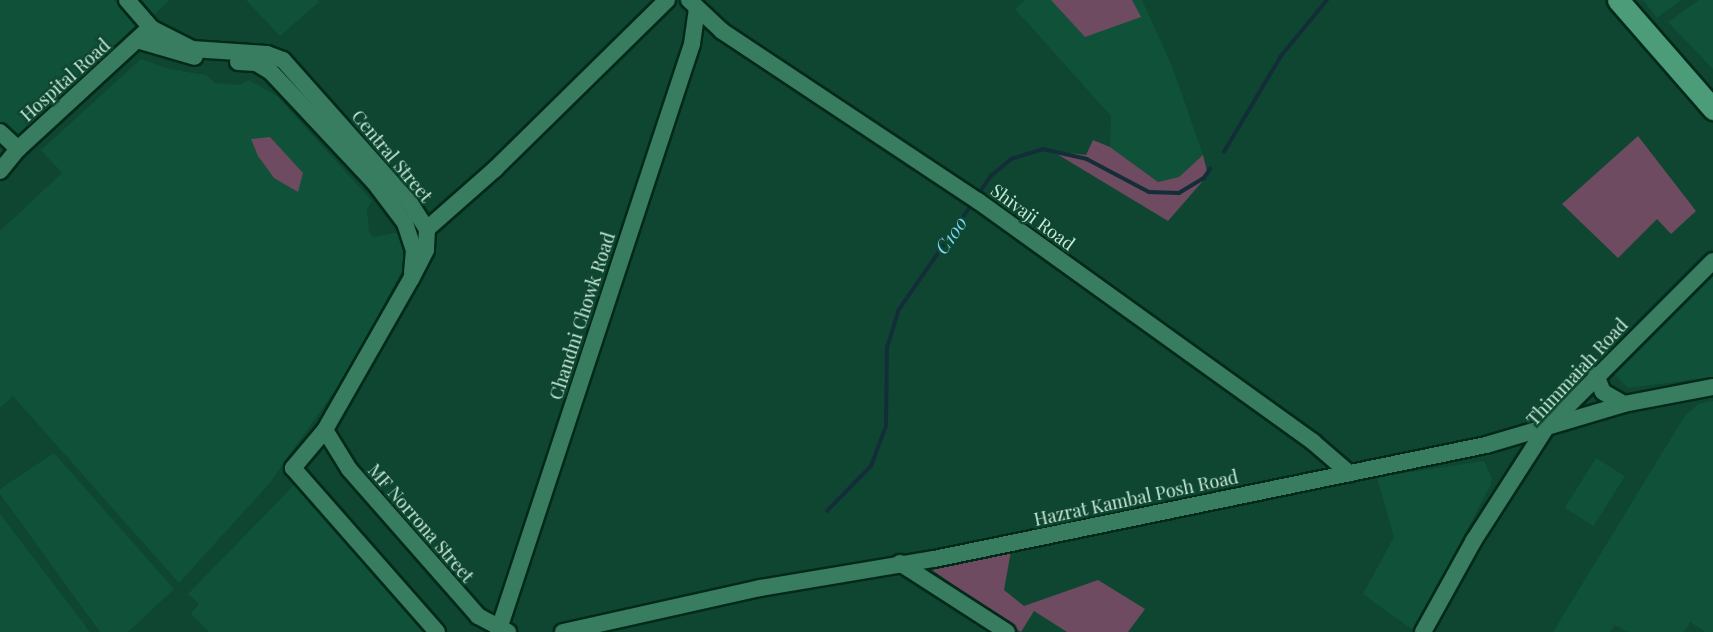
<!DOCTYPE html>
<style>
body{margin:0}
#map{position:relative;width:1713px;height:632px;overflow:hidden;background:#0e4631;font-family:"Playfair Display",serif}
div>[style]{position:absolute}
.built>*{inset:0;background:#105139;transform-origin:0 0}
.green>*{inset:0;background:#6e4b60}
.stream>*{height:3.5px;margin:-1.75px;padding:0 1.75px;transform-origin:1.75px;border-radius:1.75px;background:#132e38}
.roads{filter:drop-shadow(2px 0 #03291b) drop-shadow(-2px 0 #03291b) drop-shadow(0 2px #03291b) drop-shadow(0 -2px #03291b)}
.minor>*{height:16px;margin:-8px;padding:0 8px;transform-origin:8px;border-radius:8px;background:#397d60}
.major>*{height:21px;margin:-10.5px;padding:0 10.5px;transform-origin:10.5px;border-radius:10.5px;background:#4c9c79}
span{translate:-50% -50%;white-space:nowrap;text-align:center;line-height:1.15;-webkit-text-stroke:5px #0e4631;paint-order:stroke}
.street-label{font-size:18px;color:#c9ead9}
.water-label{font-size:19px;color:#7cd8f9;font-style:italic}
</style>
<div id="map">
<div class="built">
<i style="clip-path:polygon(0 0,114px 0,136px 25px,16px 140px,0 122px)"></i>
<i style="clip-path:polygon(140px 0,170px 0,154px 15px)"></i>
<i style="clip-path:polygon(246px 0,317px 0,319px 2px,280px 36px)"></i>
<i style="clip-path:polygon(1025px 0,1142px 0,1172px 66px,1203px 155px,1179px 177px,1158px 182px,1110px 147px,1111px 116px,1015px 9px)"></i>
<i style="clip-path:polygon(1643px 0,1681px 0,1657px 18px)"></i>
<i style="clip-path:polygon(1699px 0,1713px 0,1713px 69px,1668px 22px)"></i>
<i style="clip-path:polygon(141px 59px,169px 69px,206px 75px,215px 83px,239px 85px,249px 80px,277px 96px,372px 201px,367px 209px,369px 232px,373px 237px,400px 232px,407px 261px,350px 369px,269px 484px,179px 583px,13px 396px,0 408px,0 231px,62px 173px,41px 150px)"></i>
<i style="clip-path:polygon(1713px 271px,1713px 377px,1628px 388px,1610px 370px)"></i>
<i style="clip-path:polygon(1713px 401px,1713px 632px,1706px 632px,1690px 622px,1684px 632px,1628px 632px,1615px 625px,1610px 632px,1553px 632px,1684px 417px,1698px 404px)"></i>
<i style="clip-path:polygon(54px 453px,174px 589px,128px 632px,100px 632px,0 494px,0 489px)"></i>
<i style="left:1596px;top:458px;width:34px;height:59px;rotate:32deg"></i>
<i style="clip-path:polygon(1484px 461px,1492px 478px,1491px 484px,1414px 631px,1363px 594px,1394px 537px,1377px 477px)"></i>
<i style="clip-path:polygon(295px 484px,429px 632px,209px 632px,191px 614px,199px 604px,188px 594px)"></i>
<i style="clip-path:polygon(0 514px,85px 625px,89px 632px,0 632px)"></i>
</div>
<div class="green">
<i style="clip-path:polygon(1051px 0,1132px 0,1141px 17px,1085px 37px)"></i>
<i style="clip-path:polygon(1638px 136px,1696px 211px,1671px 234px,1657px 219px,1618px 258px,1562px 204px)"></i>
<i style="clip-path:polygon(270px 137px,303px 173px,298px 192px,274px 178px,258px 156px,251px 139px)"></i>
<i style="clip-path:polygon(1093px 140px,1110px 147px,1158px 182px,1179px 177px,1203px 155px,1208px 175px,1168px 221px,1052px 151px,1086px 155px)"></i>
<i style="clip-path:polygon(1011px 551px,1004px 590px,1024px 606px,1098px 580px,1145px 609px,1128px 632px,1067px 632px,1034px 611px,1021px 632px,932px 570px)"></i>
</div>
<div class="stream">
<i style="left:1224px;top:152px;width:112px;rotate:-59.3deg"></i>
<i style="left:1281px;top:56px;width:72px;rotate:-50.6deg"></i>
<i style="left:978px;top:195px;width:23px;rotate:-56deg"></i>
<i style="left:991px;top:176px;width:26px;rotate:-40deg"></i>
<i style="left:1011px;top:159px;width:34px;rotate:-17deg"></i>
<i style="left:1043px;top:149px;width:45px;rotate:12.8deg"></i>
<i style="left:1087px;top:159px;width:70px;rotate:28deg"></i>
<i style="left:1149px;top:192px;width:30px;rotate:2deg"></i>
<i style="left:1179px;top:193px;width:29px;rotate:-31deg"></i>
<i style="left:1204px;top:178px;width:11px;rotate:-56deg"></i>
<i style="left:827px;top:511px;width:63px;rotate:-45.6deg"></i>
<i style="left:871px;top:466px;width:43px;rotate:-69.4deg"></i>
<i style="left:886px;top:426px;width:78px;rotate:-89.3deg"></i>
<i style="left:887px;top:348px;width:39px;rotate:-73deg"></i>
<i style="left:898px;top:311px;width:130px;rotate:-55.3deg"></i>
</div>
<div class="roads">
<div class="minor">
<i style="left:127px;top:0;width:37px;rotate:49deg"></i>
<i style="left:151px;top:28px;width:46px;rotate:27.1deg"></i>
<i style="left:192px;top:49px;width:75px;rotate:3.8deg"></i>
<i style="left:267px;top:54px;width:17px;rotate:21deg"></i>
<i style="left:283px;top:60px;width:191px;rotate:48.4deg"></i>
<i style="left:410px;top:203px;width:31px;rotate:57deg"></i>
<i style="left:427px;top:229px;width:21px;rotate:93deg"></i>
<i style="left:426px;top:250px;width:33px;rotate:117deg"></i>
<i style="left:411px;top:279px;width:174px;rotate:119.7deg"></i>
<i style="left:325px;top:430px;width:50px;rotate:130.1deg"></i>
<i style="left:293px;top:468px;width:218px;rotate:48.7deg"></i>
<i style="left:689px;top:0;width:45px;rotate:43.2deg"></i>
<i style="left:722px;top:31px;width:307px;rotate:33.6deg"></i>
<i style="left:978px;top:201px;width:413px;rotate:35.7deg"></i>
<i style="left:1313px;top:442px;width:48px;rotate:40.7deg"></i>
<i style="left:137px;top:40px;width:60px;rotate:16.3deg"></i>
<i style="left:238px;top:62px;width:18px;rotate:3deg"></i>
<i style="left:256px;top:63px;width:17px;rotate:31deg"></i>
<i style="left:271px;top:72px;width:151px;rotate:46.9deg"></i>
<i style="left:374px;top:182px;width:51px;rotate:52.9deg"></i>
<i style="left:405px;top:223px;width:28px;rotate:72deg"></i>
<i style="left:414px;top:250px;width:23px;rotate:95deg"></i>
<i style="left:0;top:132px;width:25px;rotate:43deg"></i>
<i style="left:0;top:171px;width:28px;rotate:-51deg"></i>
<i style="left:18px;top:149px;width:171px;rotate:-42.6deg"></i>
<i style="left:427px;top:229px;width:91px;rotate:-41.4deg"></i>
<i style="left:495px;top:169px;width:241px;rotate:-44.5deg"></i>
<i style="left:1596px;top:375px;width:18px;rotate:68deg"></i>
<i style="left:1603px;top:392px;width:24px;rotate:30deg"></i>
<i style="left:325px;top:430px;width:46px;rotate:58.4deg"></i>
<i style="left:349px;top:469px;width:196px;rotate:48.7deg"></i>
<i style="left:478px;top:616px;width:34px;rotate:28deg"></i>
<i style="left:900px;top:563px;width:127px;rotate:32.8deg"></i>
<i style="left:498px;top:632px;width:619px;rotate:-71.74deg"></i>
<i style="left:692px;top:44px;width:34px;rotate:-82deg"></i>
<i style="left:563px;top:632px;width:202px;rotate:-12.6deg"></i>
<i style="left:760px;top:588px;width:176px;rotate:-9.5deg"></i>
<i style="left:934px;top:559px;width:564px;rotate:-11.67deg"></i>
<i style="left:1486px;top:445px;width:144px;rotate:-16.5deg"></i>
<i style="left:1624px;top:404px;width:91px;rotate:-10.8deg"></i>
<i style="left:1423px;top:632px;width:105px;rotate:-61deg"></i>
<i style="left:1474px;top:540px;width:133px;rotate:-57.3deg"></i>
<i style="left:1546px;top:428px;width:236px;rotate:-45deg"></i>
</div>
<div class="major">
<i style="left:1618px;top:0;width:145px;rotate:48.9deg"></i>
</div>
</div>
<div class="street-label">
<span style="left:65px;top:80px;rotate:-42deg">Hospital Road</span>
<span style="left:392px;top:156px;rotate:50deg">Central Street</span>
<span style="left:1033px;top:217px;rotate:36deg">Shivaji Road</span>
<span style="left:582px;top:316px;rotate:-72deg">Chandni Chowk Road</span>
<span style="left:1577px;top:372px;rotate:-47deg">Thimmaiah Road</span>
<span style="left:1136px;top:498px;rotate:-12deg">Hazrat Kambal Posh Road</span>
<span style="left:421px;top:523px;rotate:49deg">MF Norrona Street</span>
</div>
<div class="water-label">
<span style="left:951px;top:235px;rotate:-55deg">C100</span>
</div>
</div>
